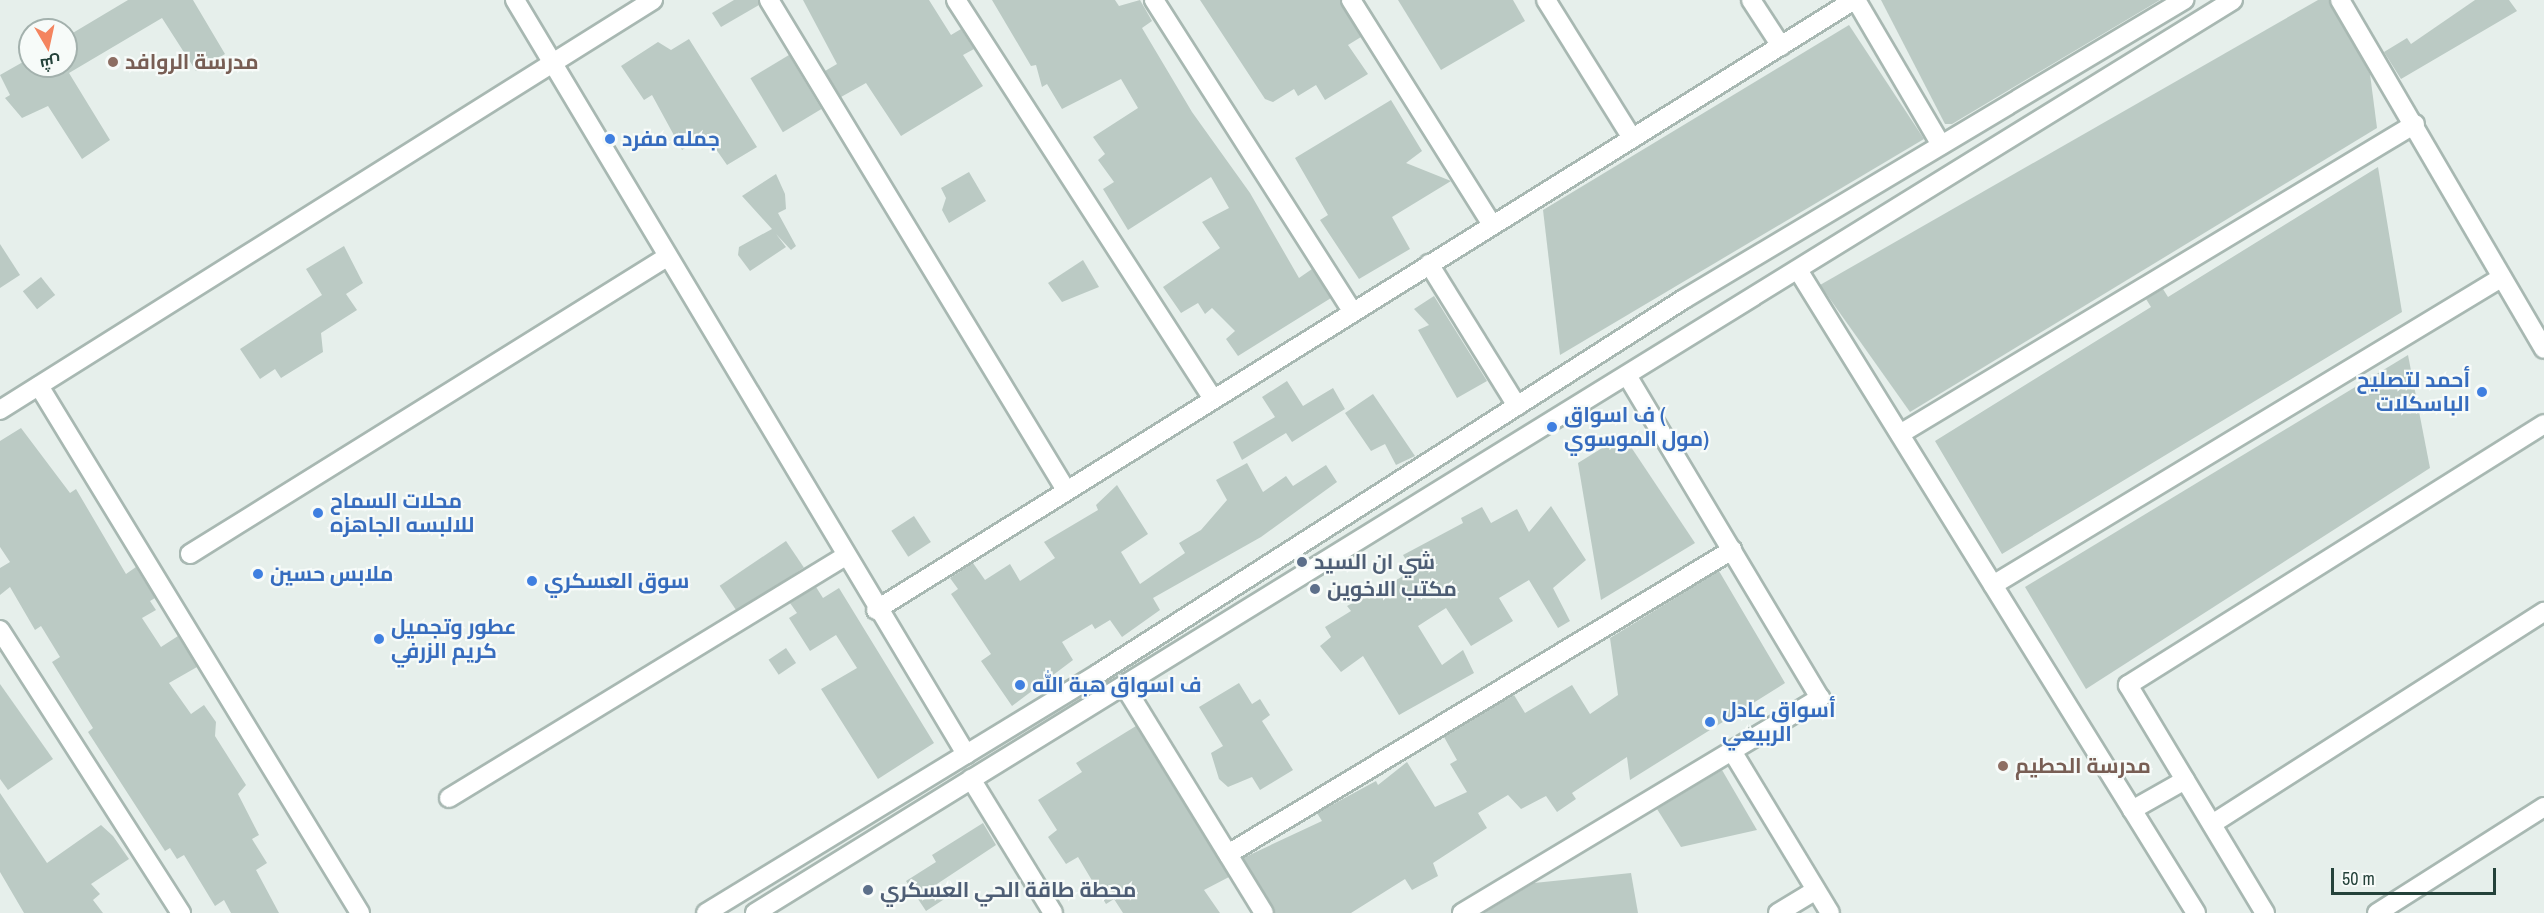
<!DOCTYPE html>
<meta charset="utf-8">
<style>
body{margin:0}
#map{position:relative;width:2544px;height:913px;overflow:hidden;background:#e6efeb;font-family:"Archivo Narrow",Cairo,sans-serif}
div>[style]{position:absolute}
.building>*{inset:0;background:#bbcac4;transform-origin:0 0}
.roads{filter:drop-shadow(2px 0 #a8b8b2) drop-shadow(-2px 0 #a8b8b2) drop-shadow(0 2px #a8b8b2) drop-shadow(0 -2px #a8b8b2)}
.minor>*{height:18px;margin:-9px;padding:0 9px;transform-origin:9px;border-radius:9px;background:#fff}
.dots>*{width:16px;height:16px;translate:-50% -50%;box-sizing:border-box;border:3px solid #f7fbf9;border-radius:50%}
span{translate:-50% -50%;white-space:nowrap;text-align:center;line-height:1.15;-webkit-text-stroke:4.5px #f7fbf9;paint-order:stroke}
.education-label{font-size:21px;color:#785e54;font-weight:700}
.left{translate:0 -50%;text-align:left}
.shop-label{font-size:21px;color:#366cbe;font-weight:700}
.right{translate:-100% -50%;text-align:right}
.service-label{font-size:21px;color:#4e5e75;font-weight:700}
.north{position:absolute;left:18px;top:18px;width:60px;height:60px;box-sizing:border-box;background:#f7fbf9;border:2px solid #a3b1ad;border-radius:50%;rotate:171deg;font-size:16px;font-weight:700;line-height:24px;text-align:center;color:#24423a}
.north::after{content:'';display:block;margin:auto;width:21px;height:27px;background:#f4845f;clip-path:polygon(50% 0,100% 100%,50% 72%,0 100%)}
.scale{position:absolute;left:2331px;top:868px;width:165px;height:27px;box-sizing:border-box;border:3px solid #24423a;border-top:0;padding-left:8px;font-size:18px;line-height:21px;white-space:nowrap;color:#24423a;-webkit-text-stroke:4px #f7fbf9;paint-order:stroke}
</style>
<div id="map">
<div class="building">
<i style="clip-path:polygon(128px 0,193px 0,225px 54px,196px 71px,162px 18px,69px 73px,110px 140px,82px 159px,48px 106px,22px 118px,5px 98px,10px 95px,0 75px,30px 58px,30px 66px,66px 68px,66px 37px)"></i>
<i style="clip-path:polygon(734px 0,758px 0,759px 5px,721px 27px,712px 13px)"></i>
<i style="clip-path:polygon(803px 0,929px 0,951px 35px,961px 29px,974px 49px,963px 55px,983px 86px,901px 136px,866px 83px,841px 97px,825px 71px,837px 64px)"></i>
<i style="clip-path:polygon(992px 0,1115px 0,1119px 6px,1140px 0,1152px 21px,1142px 28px,1192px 112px,1250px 193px,1299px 278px,1312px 269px,1331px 298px,1238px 356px,1226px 339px,1235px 331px,1212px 308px,1205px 314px,1198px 303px,1181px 313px,1163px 287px,1220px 248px,1202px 222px,1229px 208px,1211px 177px,1128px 230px,1103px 189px,1114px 182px,1098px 160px,1105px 154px,1093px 137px,1138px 108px,1121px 79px,1062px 109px,1047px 84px,1042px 87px,1036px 65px,1031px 66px)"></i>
<i style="clip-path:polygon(1200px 0,1340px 0,1361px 37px,1348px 45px,1368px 74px,1325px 100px,1316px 85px,1298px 96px,1294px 89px,1273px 102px,1265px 99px)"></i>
<i style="clip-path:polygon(1398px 0,1513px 0,1525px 21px,1441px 70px)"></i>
<i style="clip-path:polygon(1881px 0,2160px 0,1952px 124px,1945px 124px)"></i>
<i style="clip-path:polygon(2318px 0,2329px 0,2370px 74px,2377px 128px,1910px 412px,1820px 285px)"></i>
<i style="clip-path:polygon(2475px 0,2509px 0,2517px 11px,2401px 79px,2384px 52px,2407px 38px,2411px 44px)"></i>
<i style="clip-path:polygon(1849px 25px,1924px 139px,1560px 355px,1543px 210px)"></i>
<i style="clip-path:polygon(689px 39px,757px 147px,727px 165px,706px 135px,682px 150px,652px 95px,644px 100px,621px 66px,658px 42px,671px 50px)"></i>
<i style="left:789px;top:55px;width:63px;height:45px;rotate:59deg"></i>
<i style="clip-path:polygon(1391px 100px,1422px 151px,1406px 163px,1451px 181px,1392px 217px,1410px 249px,1359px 279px,1320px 220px,1328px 215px,1295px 158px)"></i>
<i style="clip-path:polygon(2378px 167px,2402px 312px,2002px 554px,1935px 441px,2151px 307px,2146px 299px,2163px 289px,2168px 297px)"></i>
<i style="clip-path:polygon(969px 172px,986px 201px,949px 223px,942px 210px,946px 198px,941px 188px)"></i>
<i style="clip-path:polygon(776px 174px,785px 194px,786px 209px,778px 213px,796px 246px,791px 250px,776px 234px,786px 247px,750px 271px,738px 255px,739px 247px,772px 229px,742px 196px)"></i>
<i style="clip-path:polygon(0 244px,20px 275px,0 288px)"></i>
<i style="clip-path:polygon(344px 246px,363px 283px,346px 294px,357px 310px,321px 333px,323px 352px,281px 378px,275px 369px,260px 379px,240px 349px,322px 295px,306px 269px)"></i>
<i style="clip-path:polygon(1083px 260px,1099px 287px,1062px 302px,1048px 283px)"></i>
<i style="left:41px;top:277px;width:23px;height:23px;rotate:52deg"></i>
<i style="clip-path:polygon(1434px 296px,1487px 381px,1457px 398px,1418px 330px,1429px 325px,1414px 309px)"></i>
<i style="clip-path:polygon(2408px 355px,2430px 468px,2086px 689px,2025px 587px)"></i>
<i style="clip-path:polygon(1287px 381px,1303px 406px,1333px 388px,1345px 409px,1292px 442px,1286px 433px,1242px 460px,1233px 442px,1275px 417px,1262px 397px)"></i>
<i style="clip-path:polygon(1373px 394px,1415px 456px,1396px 465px,1385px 444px,1371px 451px,1345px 413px)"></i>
<i style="clip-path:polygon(21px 428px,70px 493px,76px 489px,126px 574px,136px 567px,155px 598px,150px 601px,156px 610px,142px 618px,161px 647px,178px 636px,197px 667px,169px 683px,191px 714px,204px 705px,216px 722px,215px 736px,246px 785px,238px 794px,259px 835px,252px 839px,267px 863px,256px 870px,279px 913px,231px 913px,224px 900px,215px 906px,184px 855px,177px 859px,170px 848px,165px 851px,88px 732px,93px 728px,52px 662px,60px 657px,41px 626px,35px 630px,10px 587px,0 595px,0 568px,10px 562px,0 547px,0 441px)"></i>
<i style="clip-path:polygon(1623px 435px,1695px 543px,1601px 600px,1578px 463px)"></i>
<i style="clip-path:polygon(1247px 463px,1263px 492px,1286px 476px,1293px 486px,1326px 465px,1337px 482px,1261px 537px,1153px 598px,1160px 610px,1122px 637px,1110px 620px,1095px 629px,1092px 624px,1062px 642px,1073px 660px,1012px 706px,981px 661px,991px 654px,951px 594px,958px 589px,950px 578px,973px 563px,985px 580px,1010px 564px,1020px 581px,1055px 558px,1044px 542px,1098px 510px,1096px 505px,1117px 485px,1148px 534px,1121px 552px,1140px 584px,1185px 553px,1179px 543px,1201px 530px,1227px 500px,1216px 480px)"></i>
<i style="clip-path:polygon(1551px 506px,1586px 560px,1553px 588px,1570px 621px,1558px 628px,1529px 580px,1499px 598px,1513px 621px,1471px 646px,1446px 608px,1418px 626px,1442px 665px,1463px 650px,1474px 673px,1399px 715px,1363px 656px,1341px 672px,1320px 646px,1331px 637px,1325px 627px,1351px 611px,1347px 606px,1413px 571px,1403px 555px,1463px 523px,1461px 518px,1482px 507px,1491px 523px,1517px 509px,1529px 532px)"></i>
<i style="left:914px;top:516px;width:31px;height:27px;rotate:57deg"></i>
<i style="left:786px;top:541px;width:32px;height:80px;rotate:56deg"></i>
<i style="clip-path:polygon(1719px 571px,1785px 683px,1630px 780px,1627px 757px,1572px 793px,1576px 799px,1557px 812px,1546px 796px,1521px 809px,1508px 795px,1478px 813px,1487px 828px,1433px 863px,1438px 876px,1412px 890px,1405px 879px,1351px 913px,1275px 913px,1243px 858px,1322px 821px,1317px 813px,1376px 781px,1378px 785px,1407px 762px,1435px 807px,1467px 792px,1450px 764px,1457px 760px,1444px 737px,1514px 695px,1525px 713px,1572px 685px,1590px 714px,1618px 695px,1610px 638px)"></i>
<i style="clip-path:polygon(816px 587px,823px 598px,839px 588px,934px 743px,878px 779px,821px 689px,857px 668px,836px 635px,810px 651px,789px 618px,797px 613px,790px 603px)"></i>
<i style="left:786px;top:648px;width:18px;height:21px;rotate:56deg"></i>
<i style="clip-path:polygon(1239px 683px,1252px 704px,1260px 699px,1270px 715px,1262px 721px,1293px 770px,1260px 790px,1252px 777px,1228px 787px,1219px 779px,1211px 753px,1223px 746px,1199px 707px)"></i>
<i style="clip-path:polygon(0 684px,53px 759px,8px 790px,0 779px)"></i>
<i style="clip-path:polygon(1136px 726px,1229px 877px,1204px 890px,1220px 913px,1123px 913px,1114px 899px,1106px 904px,1078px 857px,1066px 864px,1048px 837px,1057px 830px,1038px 800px,1082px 772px,1076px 763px)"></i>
<i style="clip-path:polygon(1722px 770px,1757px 830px,1681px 847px,1657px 809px)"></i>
<i style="clip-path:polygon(0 793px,47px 863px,101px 825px,113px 836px,129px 859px,91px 884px,100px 894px,93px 900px,103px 913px,24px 913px,0 872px)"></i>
<i style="clip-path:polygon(983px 823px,996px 845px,937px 884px,946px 898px,926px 911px,906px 881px,936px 862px,932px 855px)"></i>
<i style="clip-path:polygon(1631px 873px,1638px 913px,1484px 913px,1534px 883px)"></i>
</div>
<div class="roads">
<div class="minor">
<i style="left:515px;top:0;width:879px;rotate:59.11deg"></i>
<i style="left:769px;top:0;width:573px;rotate:58.78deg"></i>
<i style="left:956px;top:0;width:475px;rotate:57.2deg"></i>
<i style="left:1154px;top:0;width:370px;rotate:57.5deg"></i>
<i style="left:1351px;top:0;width:266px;rotate:57.9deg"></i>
<i style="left:1546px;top:0;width:163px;rotate:58.1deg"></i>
<i style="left:1751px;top:0;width:55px;rotate:56.9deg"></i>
<i style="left:1856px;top:0;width:168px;rotate:59.6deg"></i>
<i style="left:2340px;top:0;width:404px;rotate:59.7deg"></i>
<i style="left:1429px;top:264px;width:167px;rotate:58.2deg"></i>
<i style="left:1798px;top:270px;width:756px;rotate:58.24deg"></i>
<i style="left:39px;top:386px;width:617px;rotate:58.65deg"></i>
<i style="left:0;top:410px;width:771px;rotate:-32.12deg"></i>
<i style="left:1900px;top:434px;width:601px;rotate:-31.05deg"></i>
<i style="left:190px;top:554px;width:562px;rotate:-31.91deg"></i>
<i style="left:1993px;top:585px;width:591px;rotate:-31.16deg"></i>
<i style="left:876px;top:610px;width:1153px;rotate:-31.95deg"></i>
<i style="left:0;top:630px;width:336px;rotate:57.4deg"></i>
<i style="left:1125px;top:687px;width:265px;rotate:58.4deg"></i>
<i style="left:1732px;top:751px;width:189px;rotate:58.8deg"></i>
<i style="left:971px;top:779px;width:157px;rotate:58.5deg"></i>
<i style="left:449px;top:798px;width:463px;rotate:-31.4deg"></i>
<i style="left:2132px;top:810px;width:61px;rotate:-29.5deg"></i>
<i style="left:2212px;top:824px;width:394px;rotate:-32.6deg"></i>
<i style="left:1228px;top:854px;width:589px;rotate:-31.1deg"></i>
<i style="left:706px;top:913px;width:460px;rotate:-31.4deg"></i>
<i style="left:1099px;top:673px;width:694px;rotate:-32.59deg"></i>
<i style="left:1684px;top:299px;width:583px;rotate:-30.88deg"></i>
<i style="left:755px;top:913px;width:1737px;rotate:-31.7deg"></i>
<i style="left:1462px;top:913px;width:418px;rotate:-31deg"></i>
<i style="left:1820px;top:698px;width:375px;rotate:-120.9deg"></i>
<i style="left:1778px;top:913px;width:44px;rotate:-31.2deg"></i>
<i style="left:2265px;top:913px;width:266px;rotate:-121deg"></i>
<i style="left:2128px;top:685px;width:491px;rotate:-32.1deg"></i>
<i style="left:2377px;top:913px;width:198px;rotate:-32.4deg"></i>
</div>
</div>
<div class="dots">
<i style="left:113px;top:62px;background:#8d6e63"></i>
<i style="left:610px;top:139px;background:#3f7fe0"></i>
<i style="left:2482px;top:392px;background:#3f7fe0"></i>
<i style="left:1552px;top:427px;background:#3f7fe0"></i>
<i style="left:318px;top:513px;background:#3f7fe0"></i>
<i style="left:1302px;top:562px;background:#5c6f8a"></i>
<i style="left:258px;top:574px;background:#3f7fe0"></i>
<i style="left:532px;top:581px;background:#3f7fe0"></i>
<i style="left:1315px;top:589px;background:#5c6f8a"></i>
<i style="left:379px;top:639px;background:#3f7fe0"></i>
<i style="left:1020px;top:685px;background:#3f7fe0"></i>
<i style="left:1710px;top:722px;background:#3f7fe0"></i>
<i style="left:2003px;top:766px;background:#8d6e63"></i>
<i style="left:868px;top:890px;background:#5c6f8a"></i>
</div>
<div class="education-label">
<span class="left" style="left:125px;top:62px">مدرسة الروافد</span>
<span class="left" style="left:2015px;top:766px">مدرسة الحطيم</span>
</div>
<div class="shop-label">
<span class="left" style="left:622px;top:139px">جمله مفرد</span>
<span class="right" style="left:2470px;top:392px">أحمد لتصليح<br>الباسكلات</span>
<span class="left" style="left:1564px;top:427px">ف اسواق (<br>مول الموسوي)</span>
<span class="left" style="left:330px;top:513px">محلات السماح<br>للالبسه الجاهزه</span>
<span class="left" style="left:270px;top:574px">ملابس حسين</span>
<span class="left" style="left:544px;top:581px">سوق العسكري</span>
<span class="left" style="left:391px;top:639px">عطور وتجميل<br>كريم الزرفي</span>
<span class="left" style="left:1032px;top:685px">ف اسواق هبة الله</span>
<span class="left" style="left:1722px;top:722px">أسواق عادل<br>الربيعي</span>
</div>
<div class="service-label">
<span class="left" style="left:1314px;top:562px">شي ان السيد</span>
<span class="left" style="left:1327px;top:589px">مكتب الاخوين</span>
<span class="left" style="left:880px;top:890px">محطة طاقة الحي العسكري</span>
</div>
<div class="north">ش</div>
<div class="scale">50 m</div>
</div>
